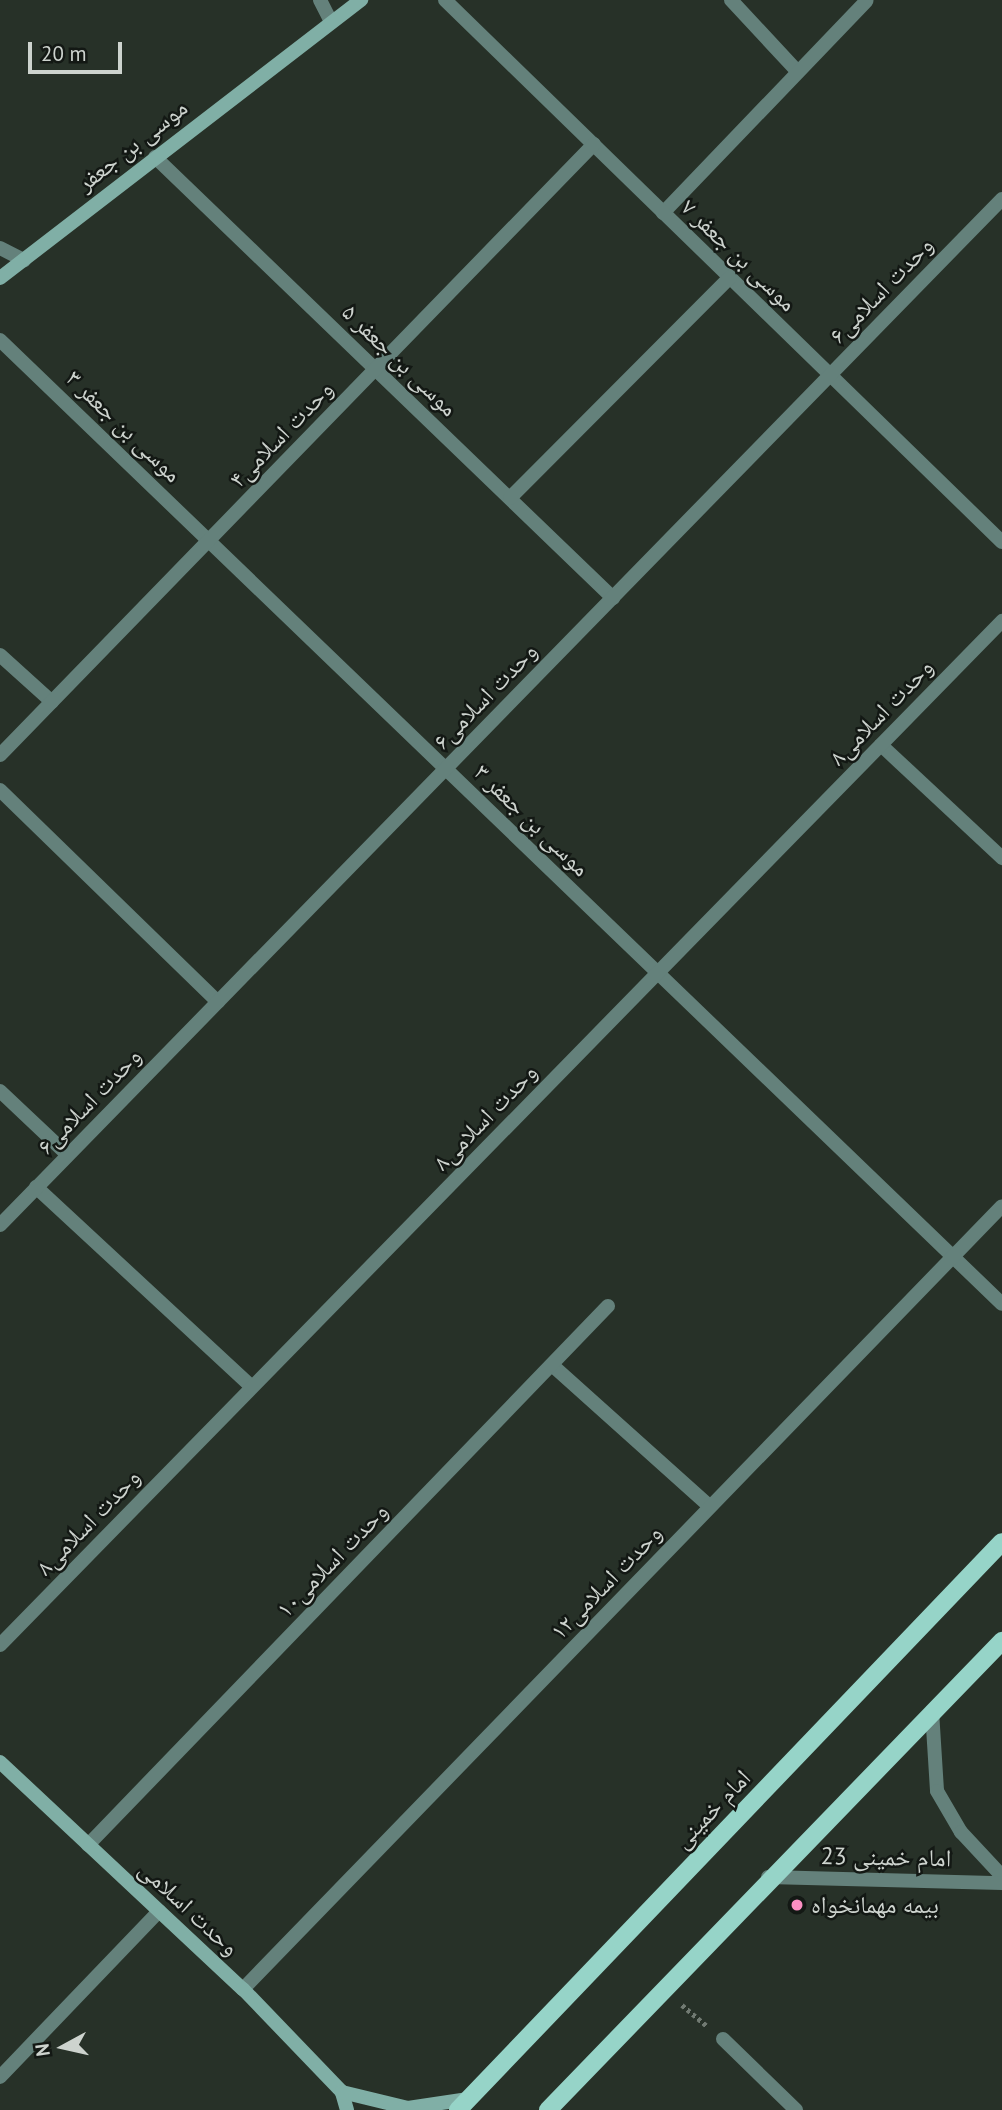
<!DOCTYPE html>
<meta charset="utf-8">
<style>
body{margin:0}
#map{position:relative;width:1002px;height:2110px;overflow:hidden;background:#273128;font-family:"PT Sans","Noto Naskh Arabic",sans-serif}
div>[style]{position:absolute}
.path>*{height:4.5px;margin-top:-2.25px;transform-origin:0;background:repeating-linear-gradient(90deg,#717a72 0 3.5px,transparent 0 7px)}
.lane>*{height:14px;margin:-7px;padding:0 7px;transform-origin:7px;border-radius:7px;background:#64817b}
.street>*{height:14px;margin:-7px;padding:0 7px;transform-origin:7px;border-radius:7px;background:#64817b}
.secondary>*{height:14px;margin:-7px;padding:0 7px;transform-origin:7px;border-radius:7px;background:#80afa6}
.primary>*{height:18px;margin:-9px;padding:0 9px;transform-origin:9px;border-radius:9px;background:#96d4c8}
.dots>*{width:19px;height:19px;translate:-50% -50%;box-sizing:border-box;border:4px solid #131814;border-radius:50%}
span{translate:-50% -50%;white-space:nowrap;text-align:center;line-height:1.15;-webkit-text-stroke:5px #131814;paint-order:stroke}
.street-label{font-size:24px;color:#cdd3ce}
.poi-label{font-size:24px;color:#cdd3ce}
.left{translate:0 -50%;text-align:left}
.north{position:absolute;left:28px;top:2012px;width:70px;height:70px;-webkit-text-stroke:5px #131814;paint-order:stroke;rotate:262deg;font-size:19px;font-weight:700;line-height:28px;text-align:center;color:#cdd3ce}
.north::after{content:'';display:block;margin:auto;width:24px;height:32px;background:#cdd3ce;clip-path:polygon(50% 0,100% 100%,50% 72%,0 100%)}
.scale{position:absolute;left:28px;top:42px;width:94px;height:32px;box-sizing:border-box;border:4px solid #cdd3ce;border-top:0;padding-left:9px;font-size:21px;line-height:24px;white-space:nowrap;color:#cdd3ce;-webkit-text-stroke:5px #131814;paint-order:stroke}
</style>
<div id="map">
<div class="path">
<i style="left:682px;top:2005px;width:33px;rotate:40deg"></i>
</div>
<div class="lane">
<i style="left:731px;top:0;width:98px;rotate:47.1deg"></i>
<i style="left:663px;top:213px;width:294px;rotate:-46.2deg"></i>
<i style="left:0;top:790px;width:304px;rotate:44.2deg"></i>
<i style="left:0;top:1091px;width:93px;rotate:43.3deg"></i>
<i style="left:36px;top:1187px;width:294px;rotate:42.8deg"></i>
</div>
<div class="street">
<i style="left:320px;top:0;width:20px;rotate:63deg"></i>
<i style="left:445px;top:0;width:777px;rotate:44.22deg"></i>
<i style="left:155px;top:157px;width:636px;rotate:43.92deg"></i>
<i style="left:0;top:248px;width:27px;rotate:27deg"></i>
<i style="left:0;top:340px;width:1390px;rotate:43.89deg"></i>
<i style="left:510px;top:498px;width:312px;rotate:-45.1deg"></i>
<i style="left:0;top:655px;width:70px;rotate:42.1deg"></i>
<i style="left:881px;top:745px;width:166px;rotate:43deg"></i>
<i style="left:0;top:755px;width:852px;rotate:-45.81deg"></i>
<i style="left:0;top:1225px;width:1434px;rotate:-45.68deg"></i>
<i style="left:552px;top:1365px;width:212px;rotate:41.9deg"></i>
<i style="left:0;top:1645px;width:1433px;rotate:-45.62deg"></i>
<i style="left:932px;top:1711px;width:80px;rotate:86.4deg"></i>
<i style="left:937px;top:1791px;width:48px;rotate:59.7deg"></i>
<i style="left:961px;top:1832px;width:60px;rotate:47deg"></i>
<i style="left:88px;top:1845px;width:749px;rotate:-46.03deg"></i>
<i style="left:768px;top:1877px;width:234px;rotate:1.5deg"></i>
<i style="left:243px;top:1989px;width:1090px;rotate:-45.89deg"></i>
<i style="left:723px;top:2039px;width:102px;rotate:44.2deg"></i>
<i style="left:0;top:2077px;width:230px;rotate:-46.2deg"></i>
</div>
<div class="secondary">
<i style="left:0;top:278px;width:456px;rotate:-37.6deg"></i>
<i style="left:0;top:1762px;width:333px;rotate:43.1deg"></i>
<i style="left:243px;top:1989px;width:143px;rotate:46.1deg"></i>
<i style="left:347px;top:2110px;width:19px;rotate:-106deg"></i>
<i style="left:342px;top:2092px;width:68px;rotate:13.6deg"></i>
<i style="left:408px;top:2108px;width:61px;rotate:-8.5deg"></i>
</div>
<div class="primary">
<i style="left:458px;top:2110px;width:786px;rotate:-46.24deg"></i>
<i style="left:548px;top:2110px;width:653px;rotate:-45.93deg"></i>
</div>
<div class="dots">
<i style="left:797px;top:1905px;background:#fc8fc2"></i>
</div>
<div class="street-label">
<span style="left:132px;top:145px;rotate:-38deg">موسی بن جعفر</span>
<span style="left:739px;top:255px;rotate:44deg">موسی بن جعفر ۷</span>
<span style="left:881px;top:290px;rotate:-46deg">وحدت اسلامی۶</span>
<span style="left:400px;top:360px;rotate:44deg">موسی بن جعفر ۵</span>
<span style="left:124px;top:426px;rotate:44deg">موسی بن جعفر ۳</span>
<span style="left:281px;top:434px;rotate:-46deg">وحدت اسلامی۴</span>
<span style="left:485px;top:696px;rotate:-46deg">وحدت اسلامی۶</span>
<span style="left:881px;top:712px;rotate:-46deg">وحدت اسلامی۸</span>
<span style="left:532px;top:820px;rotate:44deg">موسی بن جعفر ۳</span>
<span style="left:89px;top:1101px;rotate:-46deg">وحدت اسلامی۶</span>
<span style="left:485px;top:1117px;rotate:-46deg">وحدت اسلامی۸</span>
<span style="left:88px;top:1522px;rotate:-46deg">وحدت اسلامی۸</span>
<span style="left:332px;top:1560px;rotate:-46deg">وحدت اسلامی۱۰</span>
<span style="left:606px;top:1582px;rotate:-46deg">وحدت اسلامی۱۲</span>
<span style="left:712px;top:1809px;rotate:-46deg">امام خمینی</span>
<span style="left:886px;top:1857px;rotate:1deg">امام خمینی 23</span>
<span style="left:189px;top:1908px;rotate:43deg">وحدت اسلامی</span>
</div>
<div class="poi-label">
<span class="left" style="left:811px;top:1905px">بیمه مهمانخواه</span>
</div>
<div class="north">N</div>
<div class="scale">20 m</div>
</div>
